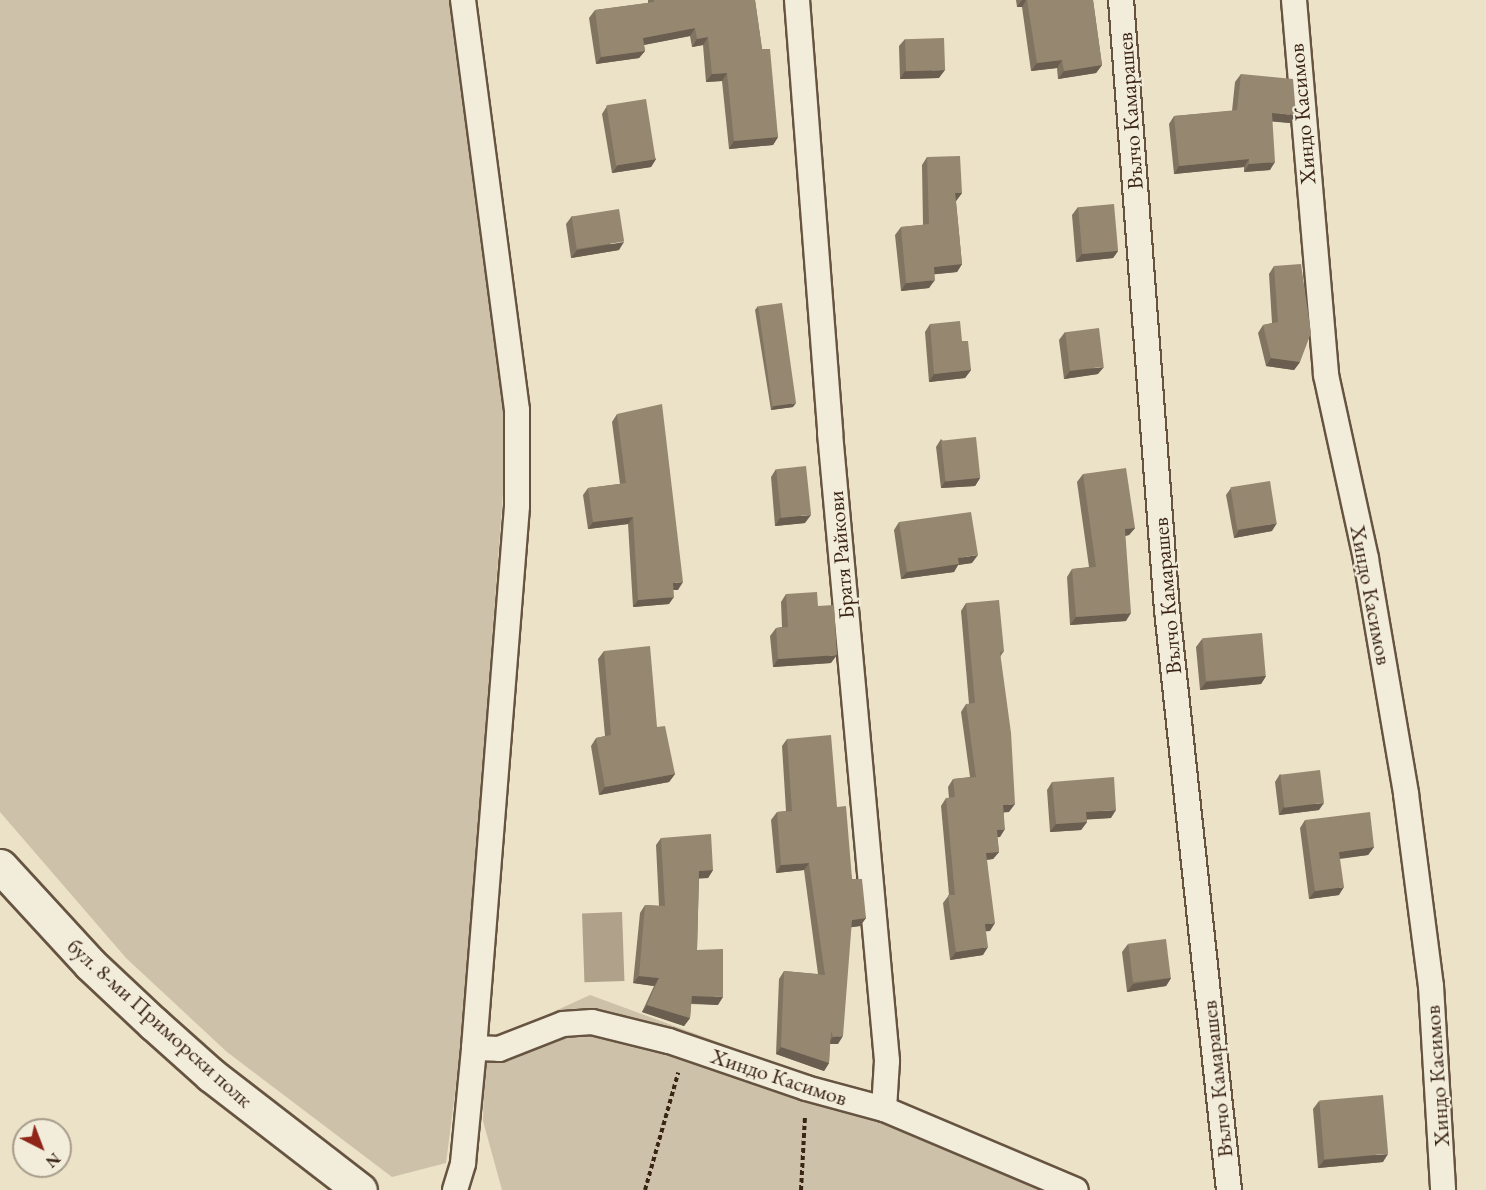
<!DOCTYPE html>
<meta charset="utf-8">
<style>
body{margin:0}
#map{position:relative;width:1486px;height:1190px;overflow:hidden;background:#ebe2c7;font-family:"EB Garamond",serif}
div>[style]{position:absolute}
.green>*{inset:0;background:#cdc2a9}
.water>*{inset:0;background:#afa18a;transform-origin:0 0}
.path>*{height:4px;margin-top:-2px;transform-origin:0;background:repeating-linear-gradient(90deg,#3a2414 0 4.5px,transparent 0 7.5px)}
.roads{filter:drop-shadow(2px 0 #665441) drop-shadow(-2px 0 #665441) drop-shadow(0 2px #665441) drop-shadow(0 -2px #665441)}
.street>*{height:24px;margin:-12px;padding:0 12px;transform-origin:12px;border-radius:12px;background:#f2ecdb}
.secondary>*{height:33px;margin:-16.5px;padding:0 16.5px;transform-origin:16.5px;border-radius:16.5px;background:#f2ecdb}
.wall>*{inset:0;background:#817461}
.shaded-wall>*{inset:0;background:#695e4f}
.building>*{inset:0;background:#968771;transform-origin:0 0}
span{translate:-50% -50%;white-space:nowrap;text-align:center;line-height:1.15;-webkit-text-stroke:4.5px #f2ecdb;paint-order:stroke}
.street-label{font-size:22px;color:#3a2414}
.north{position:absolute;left:12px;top:1118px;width:60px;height:60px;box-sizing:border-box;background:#f2ecdb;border:2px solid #a89c8b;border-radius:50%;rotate:138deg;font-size:16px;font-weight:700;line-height:24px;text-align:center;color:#3a2414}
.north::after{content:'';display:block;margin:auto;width:21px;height:27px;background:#8f2418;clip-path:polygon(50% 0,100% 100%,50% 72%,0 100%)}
</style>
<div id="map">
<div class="green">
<i style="clip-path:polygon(0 0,451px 0,510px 399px,463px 1031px,446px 1163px,392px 1177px,227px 1052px,126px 958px,0 812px)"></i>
<i style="clip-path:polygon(590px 995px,911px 1113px,1081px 1190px,502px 1190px,483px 1121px,485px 1043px)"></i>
</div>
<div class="water">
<i style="left:622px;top:912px;width:69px;height:40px;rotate:88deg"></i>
</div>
<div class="path">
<i style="left:645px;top:1190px;width:122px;rotate:-74.2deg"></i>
<i style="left:801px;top:1190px;width:74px;rotate:-86.9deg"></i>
</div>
<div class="roads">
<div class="street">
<i style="left:797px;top:0;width:434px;rotate:85.6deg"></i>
<i style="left:830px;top:433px;width:631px;rotate:84.81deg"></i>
<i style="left:887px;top:1061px;width:48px;rotate:93.6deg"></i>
<i style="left:1121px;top:0;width:612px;rotate:85.69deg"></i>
<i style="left:1167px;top:610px;width:583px;rotate:83.9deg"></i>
<i style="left:1294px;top:0;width:376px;rotate:85.1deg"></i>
<i style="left:1326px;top:375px;width:188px;rotate:77.7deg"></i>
<i style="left:1366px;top:559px;width:238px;rotate:80.3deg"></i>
<i style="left:1406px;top:794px;width:194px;rotate:82.6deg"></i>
<i style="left:1431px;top:986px;width:204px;rotate:86.6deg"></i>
<i style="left:474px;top:1048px;width:25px;rotate:2deg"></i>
<i style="left:499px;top:1049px;width:69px;rotate:-21.3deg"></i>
<i style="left:563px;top:1024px;width:29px;rotate:-4deg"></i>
<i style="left:592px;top:1022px;width:79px;rotate:13.9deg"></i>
<i style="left:669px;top:1041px;width:145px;rotate:18.9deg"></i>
<i style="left:806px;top:1088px;width:81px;rotate:15.1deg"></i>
<i style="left:884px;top:1109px;width:208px;rotate:22.9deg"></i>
<i style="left:455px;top:1190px;width:28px;rotate:-73deg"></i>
<i style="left:463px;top:1163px;width:116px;rotate:-84.5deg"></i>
<i style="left:474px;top:1048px;width:544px;rotate:-85.46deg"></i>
<i style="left:517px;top:506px;width:96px;rotate:-90deg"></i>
<i style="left:517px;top:410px;width:414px;rotate:-97.5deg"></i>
</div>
<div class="secondary">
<i style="left:0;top:866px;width:133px;rotate:47.4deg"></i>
<i style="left:90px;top:964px;width:88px;rotate:43.2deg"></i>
<i style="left:154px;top:1024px;width:76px;rotate:41.8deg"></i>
<i style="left:211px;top:1075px;width:188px;rotate:37.7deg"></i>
</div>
</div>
<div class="wall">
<i style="clip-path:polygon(648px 0,755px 0,762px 49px,778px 137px,773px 145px,729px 149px,722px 81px,706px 82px,703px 45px,692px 47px,690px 36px,644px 45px,645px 51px,639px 58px,596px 64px,589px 18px,595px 10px,648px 3px)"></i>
<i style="clip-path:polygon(1016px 0,1093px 0,1102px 65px,1096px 73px,1058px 79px,1057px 68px,1031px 71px,1022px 7px,1017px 7px)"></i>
<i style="clip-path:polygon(905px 39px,939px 78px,900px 79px,899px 46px)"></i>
<i style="clip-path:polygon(1241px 74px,1290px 123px,1272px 121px,1270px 170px,1244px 172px,1244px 167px,1174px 174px,1169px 124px,1174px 116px,1232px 111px,1235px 82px)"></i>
<i style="clip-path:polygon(607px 106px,656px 159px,651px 167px,612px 173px,602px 114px)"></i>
<i style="clip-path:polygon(927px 157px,962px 193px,956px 201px,962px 264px,957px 272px,934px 274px,929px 288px,901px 291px,895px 235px,901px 227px,923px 225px,922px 165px)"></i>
<i style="clip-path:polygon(1078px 207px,1118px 251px,1113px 258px,1076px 262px,1072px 215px)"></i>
<i style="clip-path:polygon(572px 216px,619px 250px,571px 258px,566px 224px)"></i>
<i style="clip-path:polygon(1274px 266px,1300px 362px,1294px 370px,1266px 366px,1258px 333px,1263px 325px,1272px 323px,1269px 274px)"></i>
<i style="clip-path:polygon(758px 306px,793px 407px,771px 410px,755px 310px)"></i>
<i style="clip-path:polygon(930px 324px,962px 341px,971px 370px,965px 378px,929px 382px,925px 332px)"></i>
<i style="clip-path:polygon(1065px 332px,1098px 374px,1064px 379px,1059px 340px)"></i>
<i style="clip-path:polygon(617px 414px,678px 590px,673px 590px,669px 604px,633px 607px,628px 524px,588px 529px,583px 495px,588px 488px,620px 484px,612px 422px)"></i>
<i style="clip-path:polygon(941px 439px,980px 478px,975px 486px,941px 488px,936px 447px)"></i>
<i style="clip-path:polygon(776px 469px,805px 523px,775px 526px,771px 477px)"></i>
<i style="clip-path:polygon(1083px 474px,1135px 528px,1129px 535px,1125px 536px,1126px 621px,1070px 625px,1067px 577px,1072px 569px,1089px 567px,1077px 482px)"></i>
<i style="clip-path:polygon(1231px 488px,1272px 531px,1234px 538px,1226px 495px)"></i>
<i style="clip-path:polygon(899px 522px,972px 563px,958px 565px,954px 572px,901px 579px,894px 530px)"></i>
<i style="clip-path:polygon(786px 594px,818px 606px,831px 663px,773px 667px,770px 636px,776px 628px,782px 627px,781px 602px)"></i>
<i style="clip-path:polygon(966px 603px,1004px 651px,1000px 657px,1009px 812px,1004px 812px,1000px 837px,997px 837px,999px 852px,993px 859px,987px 860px,990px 931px,986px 931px,983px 955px,950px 960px,943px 903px,949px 895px,941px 806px,946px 798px,949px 798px,948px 787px,953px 779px,970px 777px,961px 712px,966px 704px,969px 704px,961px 611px)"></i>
<i style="clip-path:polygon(1202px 639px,1266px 676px,1261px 684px,1200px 690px,1196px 647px)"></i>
<i style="clip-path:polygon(604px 651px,657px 727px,675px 774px,669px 782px,599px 795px,591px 746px,596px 738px,605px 736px,598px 659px)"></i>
<i style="clip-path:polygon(787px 739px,837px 807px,852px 879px,866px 918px,860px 926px,851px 927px,838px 1044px,830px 1044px,829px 1063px,824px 1071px,776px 1054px,779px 979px,784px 971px,818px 974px,804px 870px,776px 873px,771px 820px,777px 812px,786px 811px,782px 746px)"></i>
<i style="clip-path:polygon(1280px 774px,1319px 810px,1279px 815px,1275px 782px)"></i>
<i style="clip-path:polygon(1052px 782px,1111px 818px,1087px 819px,1087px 822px,1081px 830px,1050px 832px,1047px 790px)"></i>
<i style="clip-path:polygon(1305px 820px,1374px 847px,1368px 855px,1340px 859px,1339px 895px,1309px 899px,1300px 828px)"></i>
<i style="clip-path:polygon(661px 838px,713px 870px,708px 878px,699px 878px,697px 950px,718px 1005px,691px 1004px,690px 1018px,684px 1026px,642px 1012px,654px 986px,633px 983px,640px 913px,645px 905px,659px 906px,656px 845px)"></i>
<i style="clip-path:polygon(1128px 944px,1171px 978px,1166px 986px,1127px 992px,1122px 952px)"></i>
<i style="clip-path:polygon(1319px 1101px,1383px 1162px,1318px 1168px,1313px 1109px)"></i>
</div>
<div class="shaded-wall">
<i style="clip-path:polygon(1022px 0,1026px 0,1022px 7px,1017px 7px)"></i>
<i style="clip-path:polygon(695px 28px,690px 36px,638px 46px,643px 38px)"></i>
<i style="clip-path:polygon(708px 37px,703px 45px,692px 47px,697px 39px)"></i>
<i style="clip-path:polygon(645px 51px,639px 58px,596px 64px,601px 57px)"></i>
<i style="clip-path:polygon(1062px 60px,1057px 68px,1031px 71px,1037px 63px)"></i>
<i style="clip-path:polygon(1102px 65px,1096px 73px,1058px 79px,1064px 71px)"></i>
<i style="clip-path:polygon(945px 70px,939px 78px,900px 79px,905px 71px)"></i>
<i style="clip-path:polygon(727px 73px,722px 81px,706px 82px,712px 74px)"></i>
<i style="clip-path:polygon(1272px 113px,1296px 115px,1290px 123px,1266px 121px)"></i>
<i style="clip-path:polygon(778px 137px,773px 145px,729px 149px,734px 141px)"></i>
<i style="clip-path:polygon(656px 159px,651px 167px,612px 173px,618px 165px)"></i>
<i style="clip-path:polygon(1249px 159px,1244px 167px,1174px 174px,1179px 166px)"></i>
<i style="clip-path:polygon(1275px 162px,1270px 170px,1244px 172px,1249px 164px)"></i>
<i style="clip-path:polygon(955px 193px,962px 193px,956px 201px)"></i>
<i style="clip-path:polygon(624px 242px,619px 250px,571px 258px,577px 250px)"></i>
<i style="clip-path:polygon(1118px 251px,1113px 258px,1076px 262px,1082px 254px)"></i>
<i style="clip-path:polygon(962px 264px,957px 272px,928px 275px,934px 267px)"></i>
<i style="clip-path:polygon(935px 280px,929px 288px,901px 291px,906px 283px)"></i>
<i style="clip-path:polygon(1271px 358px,1300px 362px,1294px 370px,1266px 366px)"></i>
<i style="clip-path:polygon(1104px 367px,1098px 374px,1064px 379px,1070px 371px)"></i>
<i style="clip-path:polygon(971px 370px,965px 378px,929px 382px,934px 374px)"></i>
<i style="clip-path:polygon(796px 403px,793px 407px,771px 410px,774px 406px)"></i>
<i style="clip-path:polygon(980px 478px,975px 486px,941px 488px,946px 480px)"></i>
<i style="clip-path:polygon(811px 515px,805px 523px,775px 526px,780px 518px)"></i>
<i style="clip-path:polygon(633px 517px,628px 524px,588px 529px,593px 522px)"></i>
<i style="clip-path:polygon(1277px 523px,1272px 531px,1234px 538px,1239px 530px)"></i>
<i style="clip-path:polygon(1135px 528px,1129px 535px,1119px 537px,1125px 529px)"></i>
<i style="clip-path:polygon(978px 555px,972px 563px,958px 565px,954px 572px,901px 579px,907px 572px,958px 558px)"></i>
<i style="clip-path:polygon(683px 582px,678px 590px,668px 590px,673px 583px)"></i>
<i style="clip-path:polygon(674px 597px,669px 604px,633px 607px,638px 600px)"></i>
<i style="clip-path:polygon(1131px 613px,1126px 621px,1070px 625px,1076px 617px)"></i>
<i style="clip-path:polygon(837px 655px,831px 663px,773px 667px,778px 659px)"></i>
<i style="clip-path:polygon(1266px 676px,1261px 684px,1200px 690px,1206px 682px)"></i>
<i style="clip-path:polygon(675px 774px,669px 782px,599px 795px,605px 787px)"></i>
<i style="clip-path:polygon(1324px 803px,1319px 810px,1279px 815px,1284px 807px)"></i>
<i style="clip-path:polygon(1015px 804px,1009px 812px,997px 813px,1003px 805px)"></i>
<i style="clip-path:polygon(1116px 810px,1111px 818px,1081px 820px,1086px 812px)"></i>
<i style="clip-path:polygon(1087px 822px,1081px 830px,1050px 832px,1056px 824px)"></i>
<i style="clip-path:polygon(1005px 829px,1000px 837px,991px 838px,997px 830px)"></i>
<i style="clip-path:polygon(1374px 847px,1368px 855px,1334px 859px,1339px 852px)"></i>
<i style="clip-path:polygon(999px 852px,993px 859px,981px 860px,986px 853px)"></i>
<i style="clip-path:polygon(809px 863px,804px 870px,776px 873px,781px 865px)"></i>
<i style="clip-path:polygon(713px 870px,708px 878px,694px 879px,699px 871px)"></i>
<i style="clip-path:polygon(1344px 887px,1339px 895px,1309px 899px,1315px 891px)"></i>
<i style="clip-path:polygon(866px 918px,860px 926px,846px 928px,852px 920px)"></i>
<i style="clip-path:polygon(995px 923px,990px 931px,979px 932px,985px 924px)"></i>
<i style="clip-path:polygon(988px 947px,983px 955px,950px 960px,956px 952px)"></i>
<i style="clip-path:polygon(639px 976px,659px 978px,654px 986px,633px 983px)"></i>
<i style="clip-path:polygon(1171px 978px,1166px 986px,1127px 992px,1133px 984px)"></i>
<i style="clip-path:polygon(692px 996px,723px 997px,718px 1005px,687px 1003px)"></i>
<i style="clip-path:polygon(647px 1005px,690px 1018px,684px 1026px,642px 1012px)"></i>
<i style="clip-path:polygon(843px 1036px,838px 1044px,827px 1044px,833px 1037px)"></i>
<i style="clip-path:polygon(781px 1047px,829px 1063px,824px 1071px,776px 1054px)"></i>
<i style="clip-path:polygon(1388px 1154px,1383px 1162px,1318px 1168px,1324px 1160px)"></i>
</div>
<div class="building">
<i style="clip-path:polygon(654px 0,755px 0,762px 49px,770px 49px,778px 137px,734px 141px,727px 73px,712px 74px,708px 37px,697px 39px,695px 28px,643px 38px,645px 51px,601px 57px,595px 10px,654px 2px)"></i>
<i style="clip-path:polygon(1027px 0,1093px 0,1102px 65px,1064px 71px,1062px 60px,1037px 63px)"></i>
<i style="left:944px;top:38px;width:32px;height:39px;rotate:88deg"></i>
<i style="clip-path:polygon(1241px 74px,1293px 79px,1296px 115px,1272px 113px,1275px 162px,1249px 164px,1249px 159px,1179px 166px,1174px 116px,1237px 110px)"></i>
<i style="left:646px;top:99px;width:61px;height:40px;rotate:81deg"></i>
<i style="clip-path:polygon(960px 156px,962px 193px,955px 193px,962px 264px,934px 267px,935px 280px,906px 283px,901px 227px,929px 224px,927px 157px)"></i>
<i style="left:1114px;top:204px;width:47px;height:36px;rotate:85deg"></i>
<i style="left:619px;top:209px;width:33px;height:48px;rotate:81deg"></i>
<i style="clip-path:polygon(1301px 264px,1311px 333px,1300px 362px,1271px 358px,1263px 325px,1278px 322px,1274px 266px)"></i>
<i style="left:782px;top:303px;width:101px;height:24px;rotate:82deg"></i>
<i style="clip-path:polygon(960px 321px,962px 341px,968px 341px,971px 370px,934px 374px,930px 324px)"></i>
<i style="left:1099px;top:328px;width:39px;height:34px;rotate:83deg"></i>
<i style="clip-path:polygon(662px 404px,683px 582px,673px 583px,674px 597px,638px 600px,633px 517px,593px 522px,588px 488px,626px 483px,617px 414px)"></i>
<i style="left:976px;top:437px;width:41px;height:35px;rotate:84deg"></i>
<i style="left:806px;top:466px;width:49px;height:30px;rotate:84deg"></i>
<i style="clip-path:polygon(1126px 468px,1135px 528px,1125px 529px,1131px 613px,1076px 617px,1072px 569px,1096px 567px,1083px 474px)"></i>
<i style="left:1270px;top:481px;width:43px;height:40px;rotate:81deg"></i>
<i style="clip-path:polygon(971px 512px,978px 555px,958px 558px,959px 564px,907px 572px,899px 522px)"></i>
<i style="clip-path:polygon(817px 592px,818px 606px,834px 605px,837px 655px,778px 659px,776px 628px,788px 627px,786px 594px)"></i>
<i style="clip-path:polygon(999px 600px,1004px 651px,1000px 652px,1011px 733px,1015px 804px,1003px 805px,1005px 829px,997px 830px,999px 852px,986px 853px,995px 923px,985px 924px,988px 947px,956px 952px,948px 895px,955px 895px,946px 798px,955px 797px,953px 779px,976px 777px,966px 704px,975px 703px,966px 603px)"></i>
<i style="left:1262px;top:633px;width:43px;height:60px;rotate:85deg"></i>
<i style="clip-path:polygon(650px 646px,657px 727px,665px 726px,675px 774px,605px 787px,596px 738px,611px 735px,604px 651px)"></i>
<i style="clip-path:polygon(831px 735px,837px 807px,846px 806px,852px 879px,862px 879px,866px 918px,852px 920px,843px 1036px,833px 1037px,831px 1031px,829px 1063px,781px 1047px,784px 971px,825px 975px,809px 863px,781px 865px,777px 812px,792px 811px,787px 739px)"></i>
<i style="left:1320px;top:770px;width:33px;height:40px;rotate:83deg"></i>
<i style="clip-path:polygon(1114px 777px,1116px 810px,1086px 812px,1087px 822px,1056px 824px,1052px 782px)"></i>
<i style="clip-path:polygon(1370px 812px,1374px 847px,1339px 852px,1344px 887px,1315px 891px,1305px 820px)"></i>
<i style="clip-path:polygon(711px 834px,713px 870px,699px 871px,697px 950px,723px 949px,723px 997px,692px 996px,690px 1018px,647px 1005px,659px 978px,639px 976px,645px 905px,665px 906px,661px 838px)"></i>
<i style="left:1166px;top:939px;width:39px;height:38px;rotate:83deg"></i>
<i style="left:1383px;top:1095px;width:59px;height:64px;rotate:85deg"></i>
</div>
<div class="street-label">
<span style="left:1130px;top:111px;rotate:-94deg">Вълчо Камарашев</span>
<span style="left:1302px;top:114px;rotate:-95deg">Хиндо Касимов</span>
<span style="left:841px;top:555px;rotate:-95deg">Братя Райкови</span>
<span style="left:1371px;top:595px;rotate:79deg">Хиндо Касимов</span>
<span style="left:1167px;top:596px;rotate:-95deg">Вълчо Камарашев</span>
<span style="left:160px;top:1023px;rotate:42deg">бул. 8-ми Приморски полк</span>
<span style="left:1437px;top:1076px;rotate:-94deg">Хиндо Касимов</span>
<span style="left:779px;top:1077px;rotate:18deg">Хиндо Касимов</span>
<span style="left:1217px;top:1079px;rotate:-96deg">Вълчо Камарашев</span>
</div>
<div class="north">N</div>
</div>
